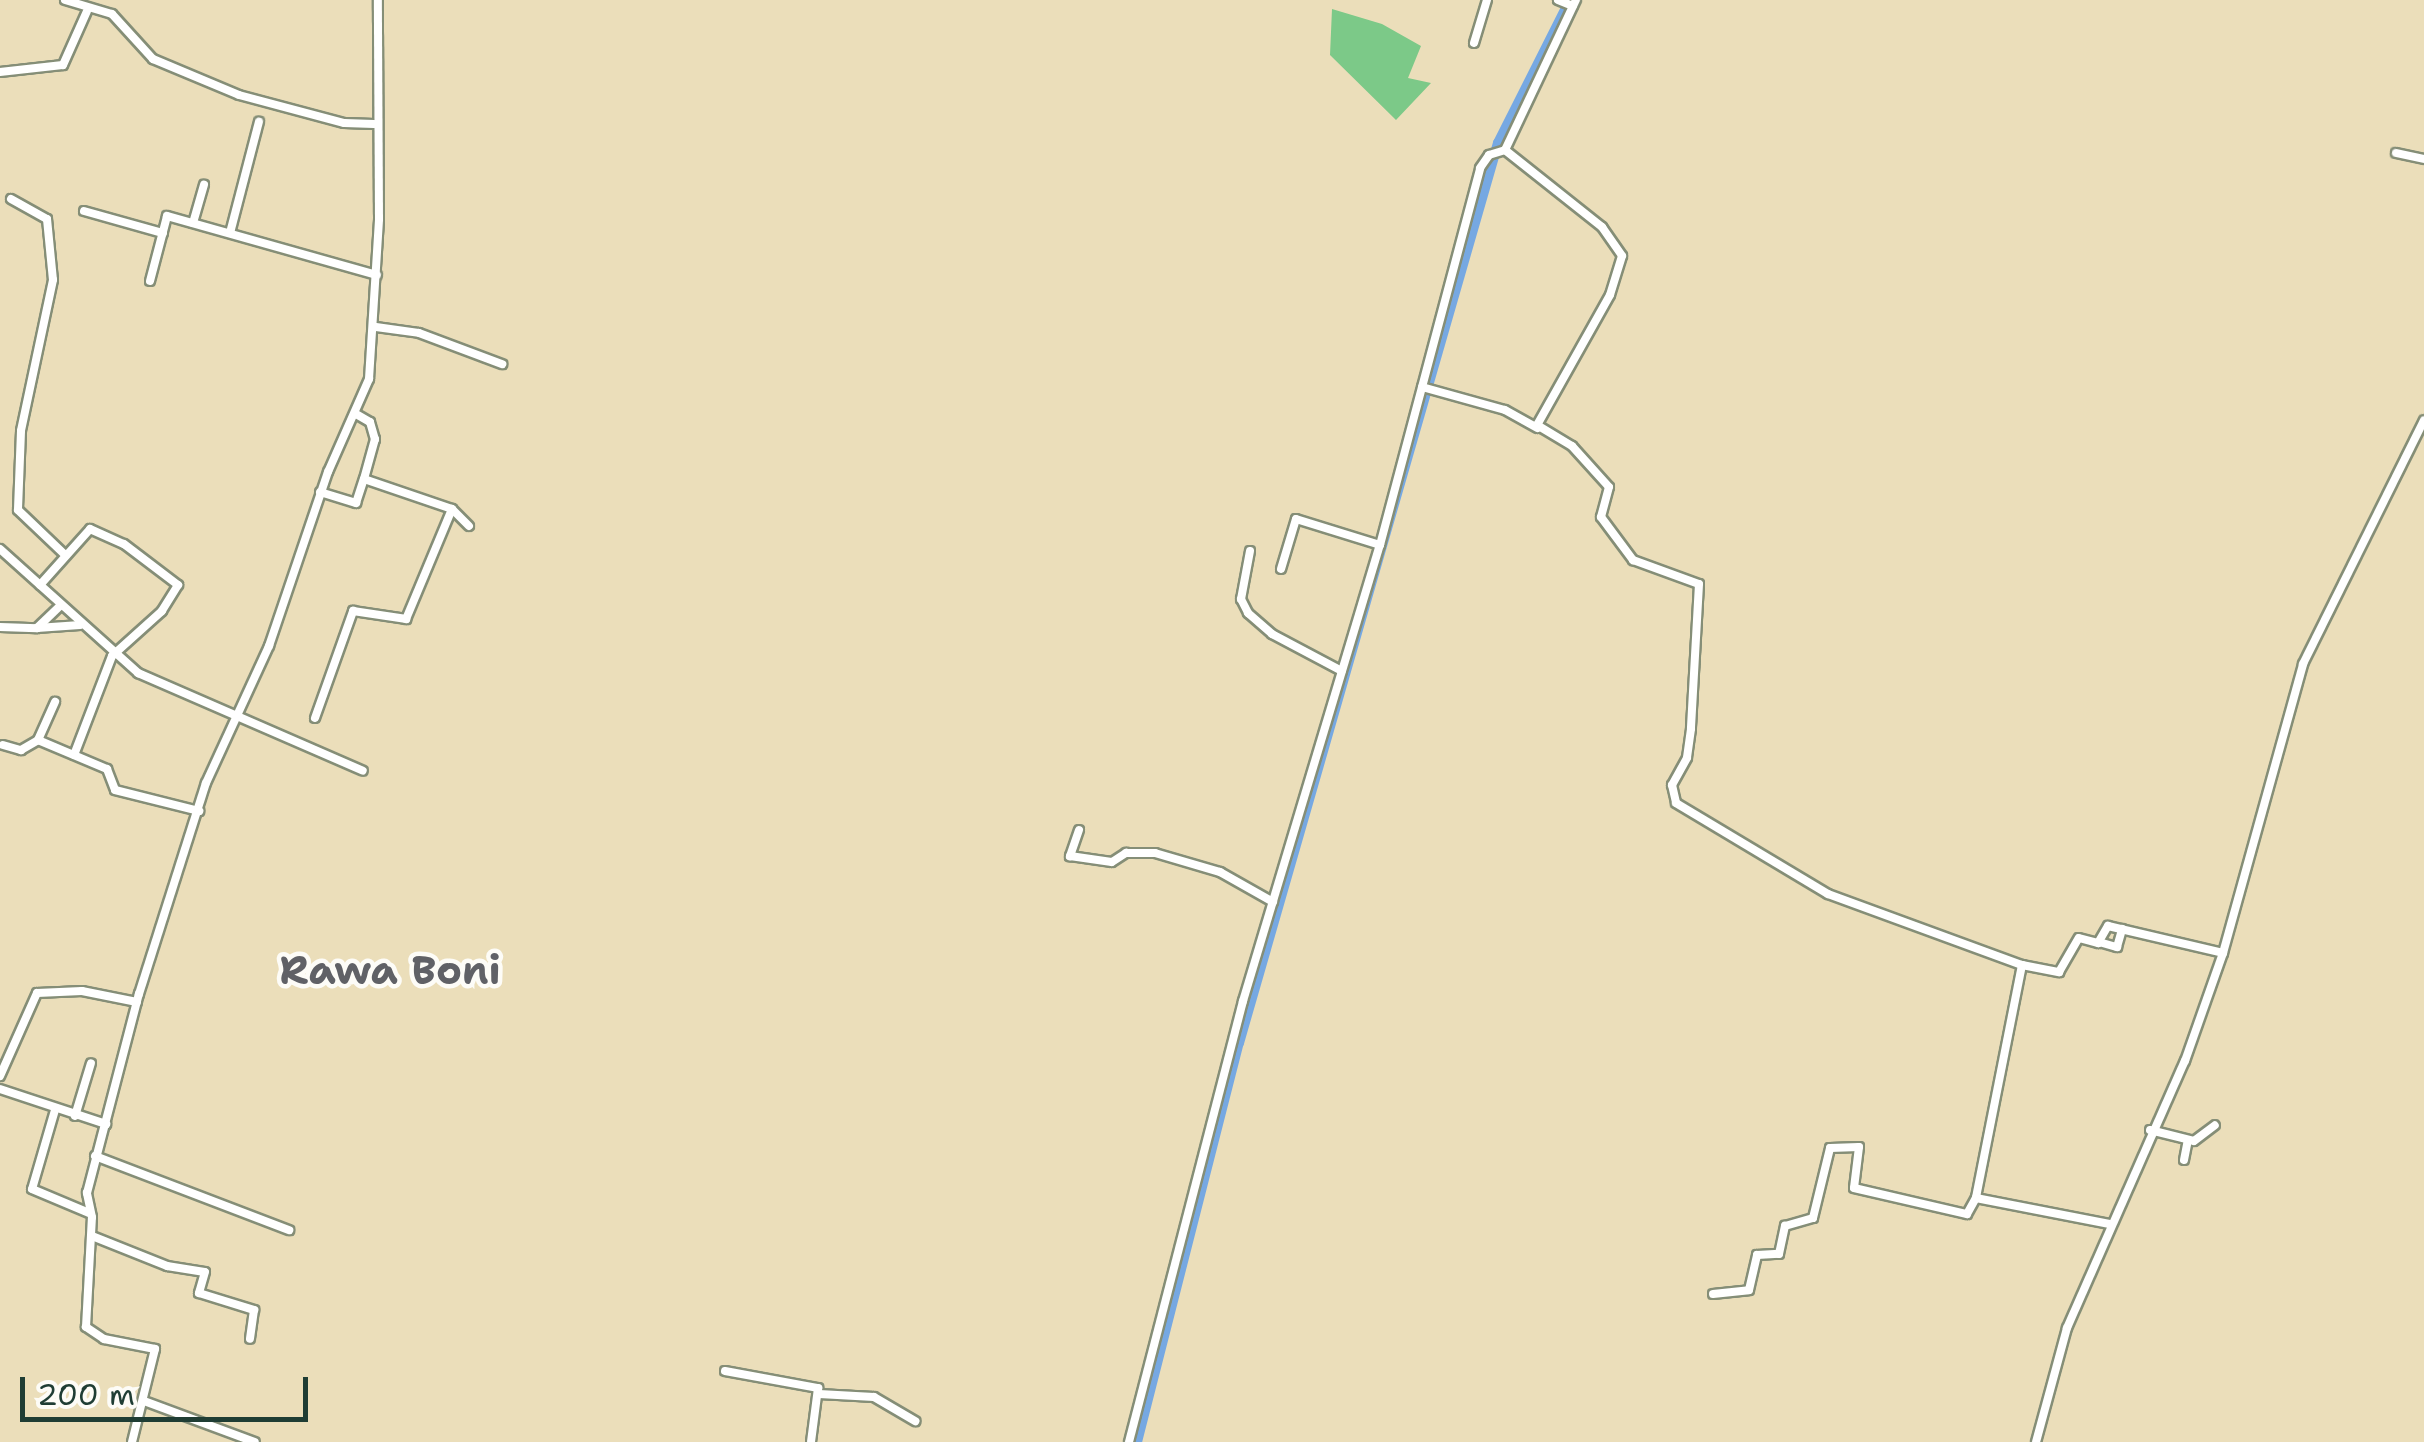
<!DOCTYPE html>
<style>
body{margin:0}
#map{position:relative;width:2424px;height:1442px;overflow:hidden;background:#ebdeba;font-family:"Shantell Sans",sans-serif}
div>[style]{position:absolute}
.green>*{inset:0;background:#7cc988}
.canal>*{height:10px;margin:-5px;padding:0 5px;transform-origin:5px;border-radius:5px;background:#76a8e2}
.roads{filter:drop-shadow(2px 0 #858e77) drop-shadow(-2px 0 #858e77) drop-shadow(0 2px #858e77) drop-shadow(0 -2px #858e77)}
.street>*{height:8px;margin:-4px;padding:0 4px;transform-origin:4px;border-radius:4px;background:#fff}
span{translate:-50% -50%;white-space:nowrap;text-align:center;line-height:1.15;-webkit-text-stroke:9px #fdfcf7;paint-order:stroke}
.quarter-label{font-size:40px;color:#606166;font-weight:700}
.scale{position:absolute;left:20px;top:1377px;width:288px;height:45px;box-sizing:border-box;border:5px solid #1f3d34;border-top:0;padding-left:12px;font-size:30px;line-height:35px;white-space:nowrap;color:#1f3d34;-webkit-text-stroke:8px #fdfcf7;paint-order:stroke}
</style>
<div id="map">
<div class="green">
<i style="clip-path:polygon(1332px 9px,1382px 24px,1421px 46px,1408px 78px,1431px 83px,1396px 120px,1330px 55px)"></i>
</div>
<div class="canal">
<i style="left:1137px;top:1442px;width:412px;rotate:-75.7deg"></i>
<i style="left:1239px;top:1043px;width:937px;rotate:-73.95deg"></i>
<i style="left:1498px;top:143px;width:160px;rotate:-63.3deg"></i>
</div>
<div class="roads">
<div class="street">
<i style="left:65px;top:0;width:49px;rotate:16.6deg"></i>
<i style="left:112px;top:14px;width:61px;rotate:47.7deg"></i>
<i style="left:153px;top:59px;width:93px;rotate:22.7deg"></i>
<i style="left:239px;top:95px;width:109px;rotate:14.9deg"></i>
<i style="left:344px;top:123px;width:30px;rotate:2deg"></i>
<i style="left:1558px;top:0;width:16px;rotate:22deg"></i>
<i style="left:1474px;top:43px;width:45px;rotate:-73.2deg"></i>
<i style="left:0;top:72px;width:63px;rotate:-6.3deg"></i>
<i style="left:63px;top:65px;width:59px;rotate:-66deg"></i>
<i style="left:1505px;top:150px;width:124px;rotate:38.4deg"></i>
<i style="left:1602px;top:227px;width:35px;rotate:55deg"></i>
<i style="left:1622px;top:256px;width:41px;rotate:107.1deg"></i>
<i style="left:1610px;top:295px;width:149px;rotate:119.3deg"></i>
<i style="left:1537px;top:425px;width:41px;rotate:31deg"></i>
<i style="left:1572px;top:446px;width:55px;rotate:47.9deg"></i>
<i style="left:1609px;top:487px;width:31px;rotate:105deg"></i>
<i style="left:1601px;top:517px;width:54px;rotate:53.3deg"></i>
<i style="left:1633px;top:560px;width:70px;rotate:20deg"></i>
<i style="left:1699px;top:584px;width:145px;rotate:93.2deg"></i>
<i style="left:1691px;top:729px;width:29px;rotate:98deg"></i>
<i style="left:1687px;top:758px;width:31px;rotate:119deg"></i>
<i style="left:1672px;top:785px;width:18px;rotate:77deg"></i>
<i style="left:1676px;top:803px;width:177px;rotate:30.9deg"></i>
<i style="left:1828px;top:894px;width:207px;rotate:20.1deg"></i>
<i style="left:2022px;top:965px;width:38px;rotate:11deg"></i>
<i style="left:2059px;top:972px;width:39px;rotate:-60deg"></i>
<i style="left:2079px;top:938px;width:20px;rotate:15deg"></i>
<i style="left:2098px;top:943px;width:20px;rotate:-60deg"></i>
<i style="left:2108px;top:926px;width:118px;rotate:13.2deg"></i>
<i style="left:2396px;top:153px;width:29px;rotate:12deg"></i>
<i style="left:11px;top:199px;width:41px;rotate:29.1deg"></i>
<i style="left:47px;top:219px;width:61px;rotate:84.4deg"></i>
<i style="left:53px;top:280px;width:154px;rotate:102deg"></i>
<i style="left:21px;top:431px;width:79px;rotate:92.2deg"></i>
<i style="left:18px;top:510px;width:64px;rotate:43.7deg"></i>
<i style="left:84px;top:211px;width:82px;rotate:15.6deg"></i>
<i style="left:193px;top:223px;width:40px;rotate:-74deg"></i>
<i style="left:230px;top:233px;width:115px;rotate:-75.4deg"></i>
<i style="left:150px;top:281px;width:67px;rotate:-75.3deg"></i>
<i style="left:167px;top:216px;width:218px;rotate:15.7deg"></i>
<i style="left:376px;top:327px;width:43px;rotate:7.9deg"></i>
<i style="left:419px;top:333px;width:89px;rotate:20.5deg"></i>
<i style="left:1422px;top:387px;width:86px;rotate:15.5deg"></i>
<i style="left:1505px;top:410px;width:37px;rotate:29deg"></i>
<i style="left:356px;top:414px;width:16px;rotate:30deg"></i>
<i style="left:370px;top:422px;width:18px;rotate:74deg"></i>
<i style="left:375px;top:439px;width:41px;rotate:105.4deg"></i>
<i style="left:364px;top:479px;width:93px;rotate:18.8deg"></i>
<i style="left:452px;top:509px;width:24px;rotate:45deg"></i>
<i style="left:320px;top:492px;width:38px;rotate:17deg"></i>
<i style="left:356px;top:503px;width:25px;rotate:-72deg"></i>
<i style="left:0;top:549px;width:186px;rotate:41.9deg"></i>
<i style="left:138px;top:673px;width:245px;rotate:23.5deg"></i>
<i style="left:1250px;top:551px;width:49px;rotate:100.6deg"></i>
<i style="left:1241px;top:599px;width:16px;rotate:63deg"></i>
<i style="left:1248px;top:613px;width:32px;rotate:41deg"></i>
<i style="left:1272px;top:634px;width:79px;rotate:27.9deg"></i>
<i style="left:1281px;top:569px;width:52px;rotate:-73.3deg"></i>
<i style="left:1296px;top:519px;width:88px;rotate:17.2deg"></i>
<i style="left:40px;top:585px;width:75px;rotate:-48.2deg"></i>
<i style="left:90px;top:529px;width:37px;rotate:24deg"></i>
<i style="left:124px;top:544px;width:68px;rotate:37.2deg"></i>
<i style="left:178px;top:585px;width:31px;rotate:122deg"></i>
<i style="left:162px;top:611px;width:67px;rotate:138deg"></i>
<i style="left:112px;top:656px;width:106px;rotate:111deg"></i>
<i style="left:0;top:627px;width:37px;rotate:2deg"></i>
<i style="left:37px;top:628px;width:32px;rotate:-44deg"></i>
<i style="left:37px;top:628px;width:43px;rotate:-4deg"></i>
<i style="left:315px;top:718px;width:114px;rotate:-70.4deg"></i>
<i style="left:353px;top:611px;width:54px;rotate:8.6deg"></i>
<i style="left:406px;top:619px;width:119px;rotate:-67.3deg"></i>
<i style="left:38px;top:740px;width:42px;rotate:-65.9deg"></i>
<i style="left:3px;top:745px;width:19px;rotate:16deg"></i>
<i style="left:21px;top:750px;width:20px;rotate:-30deg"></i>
<i style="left:38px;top:740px;width:75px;rotate:22.8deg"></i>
<i style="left:107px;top:769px;width:22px;rotate:69deg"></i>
<i style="left:115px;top:790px;width:87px;rotate:14deg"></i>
<i style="left:1079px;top:830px;width:28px;rotate:109deg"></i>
<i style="left:1070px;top:856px;width:42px;rotate:8.1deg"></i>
<i style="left:1112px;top:862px;width:17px;rotate:-33deg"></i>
<i style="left:1126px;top:853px;width:29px"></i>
<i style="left:1155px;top:853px;width:68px;rotate:16.3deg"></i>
<i style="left:1220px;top:872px;width:61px;rotate:29.5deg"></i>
<i style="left:2099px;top:942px;width:19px;rotate:16deg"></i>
<i style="left:2117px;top:947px;width:19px;rotate:-74deg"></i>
<i style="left:2022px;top:965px;width:237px;rotate:101.2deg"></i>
<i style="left:1976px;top:1198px;width:136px;rotate:11deg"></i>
<i style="left:0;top:1076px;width:91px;rotate:-66deg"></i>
<i style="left:37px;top:993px;width:45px;rotate:-2.5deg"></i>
<i style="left:82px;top:991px;width:56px;rotate:11.3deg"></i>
<i style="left:0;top:1089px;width:112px;rotate:18.3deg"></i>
<i style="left:55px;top:1110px;width:82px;rotate:106.2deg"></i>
<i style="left:32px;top:1189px;width:62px;rotate:22.8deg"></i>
<i style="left:75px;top:1116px;width:55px;rotate:-73.2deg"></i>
<i style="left:2150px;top:1130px;width:45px;rotate:14deg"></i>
<i style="left:2194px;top:1141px;width:26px;rotate:-37deg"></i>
<i style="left:95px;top:1156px;width:208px;rotate:20.9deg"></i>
<i style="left:2184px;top:1160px;width:20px;rotate:-79deg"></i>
<i style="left:92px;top:1236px;width:81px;rotate:21.8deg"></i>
<i style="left:167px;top:1266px;width:38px;rotate:9deg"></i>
<i style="left:205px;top:1272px;width:22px;rotate:106deg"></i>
<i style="left:199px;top:1293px;width:58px;rotate:17.2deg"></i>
<i style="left:254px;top:1310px;width:29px;rotate:98deg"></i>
<i style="left:1713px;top:1294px;width:36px;rotate:-6deg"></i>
<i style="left:1749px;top:1290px;width:36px;rotate:-77deg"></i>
<i style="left:1757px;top:1255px;width:22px;rotate:-3deg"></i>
<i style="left:1779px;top:1254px;width:29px;rotate:-78deg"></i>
<i style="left:1785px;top:1226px;width:29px;rotate:-16deg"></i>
<i style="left:1813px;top:1218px;width:72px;rotate:-76.3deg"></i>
<i style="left:1830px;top:1148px;width:29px;rotate:-2deg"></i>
<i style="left:1859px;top:1147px;width:41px;rotate:97deg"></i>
<i style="left:1854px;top:1188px;width:116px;rotate:13deg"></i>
<i style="left:1967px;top:1214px;width:18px;rotate:-61deg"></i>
<i style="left:725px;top:1371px;width:95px;rotate:10.4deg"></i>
<i style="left:818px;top:1388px;width:54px;rotate:97.4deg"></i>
<i style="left:819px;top:1394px;width:55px;rotate:3.1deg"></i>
<i style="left:874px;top:1397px;width:48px;rotate:30.3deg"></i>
<i style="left:144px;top:1401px;width:118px;rotate:20.3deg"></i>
<i style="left:132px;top:1442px;width:96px;rotate:-76.1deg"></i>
<i style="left:155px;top:1349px;width:52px;rotate:-168.9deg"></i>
<i style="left:104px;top:1339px;width:22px;rotate:-146deg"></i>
<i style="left:86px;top:1327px;width:110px;rotate:-86.9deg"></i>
<i style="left:92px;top:1217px;width:25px;rotate:-102deg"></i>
<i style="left:87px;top:1193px;width:206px;rotate:-75.4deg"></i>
<i style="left:139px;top:994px;width:221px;rotate:-72.4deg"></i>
<i style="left:206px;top:783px;width:151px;rotate:-65.3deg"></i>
<i style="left:269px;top:646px;width:184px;rotate:-71.3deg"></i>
<i style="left:328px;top:472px;width:102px;rotate:-66.2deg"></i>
<i style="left:369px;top:379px;width:160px;rotate:-86.4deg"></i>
<i style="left:379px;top:219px;width:219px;rotate:-90.3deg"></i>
<i style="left:1129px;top:1442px;width:455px;rotate:-75.5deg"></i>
<i style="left:1243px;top:1001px;width:476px;rotate:-73.3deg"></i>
<i style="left:1380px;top:545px;width:390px;rotate:-75.1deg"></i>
<i style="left:1480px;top:168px;width:16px;rotate:-55deg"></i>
<i style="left:1489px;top:155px;width:17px;rotate:-17deg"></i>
<i style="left:1505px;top:150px;width:166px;rotate:-64.7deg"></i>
<i style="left:2036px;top:1442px;width:118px;rotate:-74.8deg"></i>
<i style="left:2067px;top:1328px;width:292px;rotate:-66.2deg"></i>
<i style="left:2185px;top:1061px;width:114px;rotate:-70.6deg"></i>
<i style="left:2223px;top:953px;width:300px;rotate:-74.5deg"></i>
<i style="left:2303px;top:664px;width:272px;rotate:-63.6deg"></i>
</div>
</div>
<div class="quarter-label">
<span style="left:390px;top:970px">Rawa Boni</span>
</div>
<div class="scale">200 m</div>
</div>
